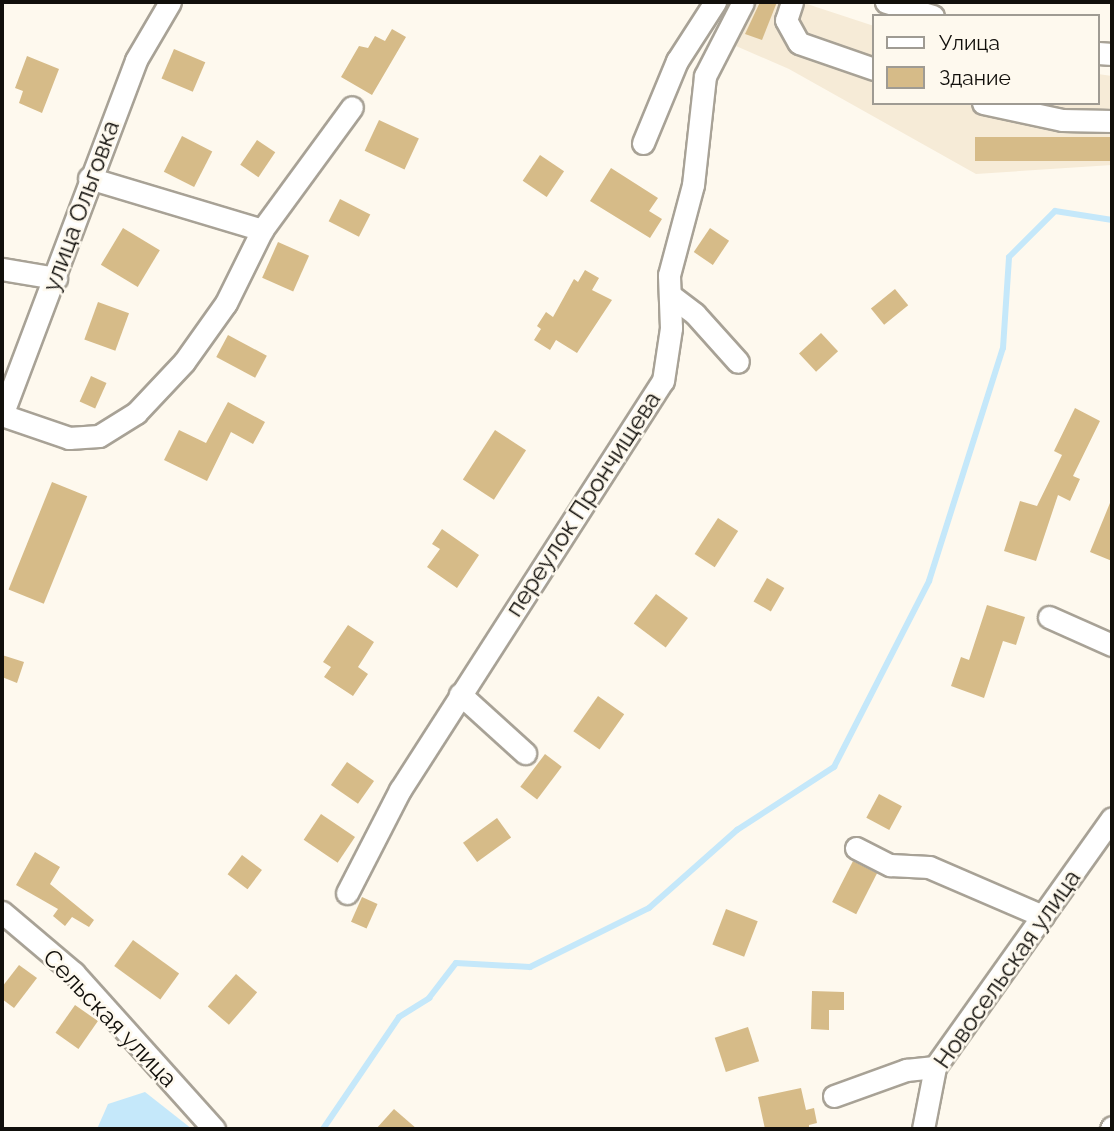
<!DOCTYPE html>
<meta charset="utf-8">
<style>
body{margin:0}
#map{position:relative;width:1114px;height:1131px;overflow:hidden;background:#fef9ee;font-family:Raleway,sans-serif}
div>[style]{position:absolute}
.built>*{inset:0;background:#f6ebd7}
.water>*{inset:0;background:#c5e8fa}
.stream>*{height:6px;margin:-3px;padding:0 3px;transform-origin:3px;border-radius:3px;background:#c5e8fa}
.building>*{inset:0;background:#d6bb88;transform-origin:0 0}
.roads{filter:drop-shadow(2px 0 #a8a296) drop-shadow(-2px 0 #a8a296) drop-shadow(0 2px #a8a296) drop-shadow(0 -2px #a8a296)}
.minor>*{height:21px;margin:-10.5px;padding:0 10.5px;transform-origin:10.5px;border-radius:10.5px;background:#fff}
span{translate:-50% -50%;white-space:nowrap;text-align:center;line-height:1.15;-webkit-text-stroke:5px #fef9ee;paint-order:stroke}
.street-label{font-size:24px;color:#110f0b}
.frame{position:absolute;inset:0;border:4px solid #110f0b;pointer-events:none}
.legend{position:absolute;left:872px;top:14px;width:228px;height:91px;box-sizing:border-box;background:#fef9ee;border:2px solid #9f9b93;margin:0;padding:9px 12px;list-style:none;font-size:21px;color:#110f0b}
.legend li{display:flex;align-items:center;gap:14px;height:35px}
.legend b{width:35px;border:2px solid #9f9b93}
</style>
<div id="map">
<div class="built">
<i style="clip-path:polygon(755px 2px,801px 2px,874px 26px,874px 103px,1098px 103px,1098px 74px,1112px 76px,1112px 165px,976px 174px,789px 69px,736px 46px)"></i>
</div>
<div class="water">
<i style="clip-path:polygon(145px 1092px,192px 1129px,97px 1129px,108px 1104px)"></i>
</div>
<div class="stream">
<i style="left:323px;top:1129px;width:135px;rotate:-55.8deg"></i>
<i style="left:399px;top:1017px;width:36px;rotate:-32deg"></i>
<i style="left:429px;top:998px;width:44px;rotate:-52.4deg"></i>
<i style="left:456px;top:963px;width:74px;rotate:3.1deg"></i>
<i style="left:530px;top:967px;width:133px;rotate:-26.4deg"></i>
<i style="left:649px;top:908px;width:118px;rotate:-41.6deg"></i>
<i style="left:737px;top:830px;width:116px;rotate:-33deg"></i>
<i style="left:834px;top:767px;width:209px;rotate:-62.9deg"></i>
<i style="left:929px;top:581px;width:244px;rotate:-72.4deg"></i>
<i style="left:1003px;top:348px;width:91px;rotate:-86.2deg"></i>
<i style="left:1009px;top:257px;width:65px;rotate:-45deg"></i>
<i style="left:1055px;top:211px;width:58px;rotate:9deg"></i>
</div>
<div class="building">
<i style="clip-path:polygon(760px 2px,777px 2px,762px 40px,745px 34px)"></i>
<i style="clip-path:polygon(392px 29px,406px 37px,372px 95px,341px 77px,359px 46px,368px 48px,375px 36px,385px 41px)"></i>
<i style="left:174px;top:49px;width:34px;height:32px;rotate:23deg"></i>
<i style="clip-path:polygon(27px 56px,59px 69px,42px 113px,19px 103px,23px 91px,15px 88px)"></i>
<i style="left:379px;top:120px;width:44px;height:34px;rotate:25deg"></i>
<i style="left:182px;top:136px;width:34px;height:40px;rotate:27deg"></i>
<i style="left:1112px;top:137px;width:24px;height:137px;rotate:90deg"></i>
<i style="left:257px;top:140px;width:22px;height:30px;rotate:34deg"></i>
<i style="left:540px;top:155px;width:29px;height:31px;rotate:34deg"></i>
<i style="clip-path:polygon(611px 168px,658px 198px,649px 211px,662px 219px,650px 238px,590px 201px)"></i>
<i style="left:340px;top:199px;width:34px;height:25px;rotate:27deg"></i>
<i style="left:123px;top:228px;width:43px;height:43px;rotate:31deg"></i>
<i style="left:710px;top:228px;width:23px;height:29px;rotate:34deg"></i>
<i style="left:278px;top:242px;width:34px;height:39px;rotate:24deg"></i>
<i style="clip-path:polygon(585px 270px,599px 278px,592px 290px,612px 300px,577px 353px,556px 340px,550px 350px,534px 340px,541px 329px,537px 326px,546px 312px,553px 317px,574px 279px,578px 282px)"></i>
<i style="left:895px;top:289px;width:21px;height:31px;rotate:51deg"></i>
<i style="left:98px;top:302px;width:33px;height:40px;rotate:20deg"></i>
<i style="left:821px;top:333px;width:25px;height:30px;rotate:47deg"></i>
<i style="left:228px;top:335px;width:44px;height:25px;rotate:28deg"></i>
<i style="left:91px;top:376px;width:17px;height:28px;rotate:24deg"></i>
<i style="clip-path:polygon(228px 402px,265px 422px,253px 444px,231px 432px,207px 481px,164px 460px,179px 430px,206px 443px)"></i>
<i style="clip-path:polygon(1075px 408px,1100px 421px,1073px 476px,1080px 479px,1070px 501px,1058px 495px,1036px 561px,1004px 551px,1020px 501px,1037px 506px,1062px 455px,1054px 451px)"></i>
<i style="left:495px;top:430px;width:37px;height:59px;rotate:33deg"></i>
<i style="left:52px;top:482px;width:38px;height:116px;rotate:22deg"></i>
<i style="clip-path:polygon(1112px 498px,1112px 561px,1090px 552px)"></i>
<i style="left:718px;top:518px;width:24px;height:43px;rotate:33deg"></i>
<i style="clip-path:polygon(442px 529px,479px 555px,457px 588px,427px 567px,440px 549px,432px 544px)"></i>
<i style="left:767px;top:578px;width:20px;height:27px;rotate:30deg"></i>
<i style="left:656px;top:594px;width:40px;height:37px;rotate:37deg"></i>
<i style="clip-path:polygon(987px 605px,1025px 617px,1016px 645px,1003px 641px,984px 698px,951px 686px,961px 657px,969px 660px)"></i>
<i style="clip-path:polygon(348px 625px,374px 642px,358px 667px,368px 674px,353px 696px,324px 677px,331px 667px,323px 662px)"></i>
<i style="clip-path:polygon(2px 655px,24px 662px,17px 683px,2px 677px)"></i>
<i style="left:598px;top:696px;width:32px;height:43px;rotate:35deg"></i>
<i style="left:545px;top:754px;width:21px;height:41px;rotate:37deg"></i>
<i style="left:347px;top:762px;width:33px;height:28px;rotate:35deg"></i>
<i style="left:879px;top:794px;width:26px;height:27px;rotate:28deg"></i>
<i style="left:321px;top:814px;width:41px;height:31px;rotate:34deg"></i>
<i style="left:497px;top:818px;width:24px;height:42px;rotate:54deg"></i>
<i style="clip-path:polygon(35px 852px,60px 867px,50px 884px,94px 920px,89px 927px,72px 917px,65px 926px,53px 916px,58px 909px,16px 885px)"></i>
<i style="left:242px;top:855px;width:25px;height:24px;rotate:37deg"></i>
<i style="left:853px;top:861px;width:27px;height:46px;rotate:27deg"></i>
<i style="left:362px;top:897px;width:17px;height:27px;rotate:24deg"></i>
<i style="left:726px;top:909px;width:34px;height:38px;rotate:21deg"></i>
<i style="left:133px;top:940px;width:57px;height:32px;rotate:36deg"></i>
<i style="clip-path:polygon(19px 965px,37px 978px,14px 1008px,2px 999px,2px 987px)"></i>
<i style="left:236px;top:974px;width:28px;height:43px;rotate:41deg"></i>
<i style="clip-path:polygon(812px 991px,844px 992px,844px 1010px,829px 1010px,829px 1030px,811px 1029px)"></i>
<i style="left:75px;top:1005px;width:28px;height:34px;rotate:35deg"></i>
<i style="left:748px;top:1027px;width:36px;height:35px;rotate:72deg"></i>
<i style="clip-path:polygon(801px 1088px,806px 1110px,814px 1108px,817px 1123px,809px 1125px,809px 1129px,765px 1129px,758px 1097px)"></i>
<i style="clip-path:polygon(394px 1109px,417px 1129px,376px 1129px)"></i>
</div>
<div class="roads">
<div class="minor">
<i style="left:792px;top:2px;width:19px;rotate:108deg"></i>
<i style="left:786px;top:20px;width:26px;rotate:61deg"></i>
<i style="left:799px;top:43px;width:79px;rotate:19.1deg"></i>
<i style="left:886px;top:2px;width:49px;rotate:16.6deg"></i>
<i style="left:1098px;top:53px;width:14px;rotate:4deg"></i>
<i style="left:983px;top:103px;width:81px;rotate:12.1deg"></i>
<i style="left:1062px;top:120px;width:50px;rotate:1.1deg"></i>
<i style="left:643px;top:143px;width:89px;rotate:-67.5deg"></i>
<i style="left:677px;top:61px;width:70px;rotate:-57.2deg"></i>
<i style="left:89px;top:178px;width:181px;rotate:16.7deg"></i>
<i style="left:2px;top:269px;width:55px;rotate:9.5deg"></i>
<i style="left:670px;top:295px;width:31px;rotate:37deg"></i>
<i style="left:695px;top:314px;width:64px;rotate:48.1deg"></i>
<i style="left:2px;top:415px;width:71px;rotate:18.9deg"></i>
<i style="left:69px;top:438px;width:30px;rotate:-4deg"></i>
<i style="left:99px;top:436px;width:44px;rotate:-31.9deg"></i>
<i style="left:136px;top:413px;width:70px;rotate:-46.7deg"></i>
<i style="left:184px;top:362px;width:72px;rotate:-54.6deg"></i>
<i style="left:226px;top:303px;width:81px;rotate:-63.7deg"></i>
<i style="left:262px;top:230px;width:152px;rotate:-53.8deg"></i>
<i style="left:2px;top:415px;width:379px;rotate:-69.3deg"></i>
<i style="left:136px;top:60px;width:67px;rotate:-59.6deg"></i>
<i style="left:1049px;top:617px;width:69px;rotate:24deg"></i>
<i style="left:460px;top:694px;width:88px;rotate:42.2deg"></i>
<i style="left:856px;top:848px;width:38px;rotate:27deg"></i>
<i style="left:890px;top:865px;width:39px;rotate:3deg"></i>
<i style="left:929px;top:867px;width:124px;rotate:23.3deg"></i>
<i style="left:347px;top:893px;width:116px;rotate:-62.8deg"></i>
<i style="left:400px;top:790px;width:486px;rotate:-57.3deg"></i>
<i style="left:663px;top:381px;width:54px;rotate:-81.4deg"></i>
<i style="left:671px;top:328px;width:53px;rotate:-92.2deg"></i>
<i style="left:669px;top:275px;width:93px;rotate:-75.1deg"></i>
<i style="left:693px;top:185px;width:110px;rotate:-83.7deg"></i>
<i style="left:705px;top:76px;width:83px;rotate:-62.8deg"></i>
<i style="left:2px;top:912px;width:94px;rotate:40.3deg"></i>
<i style="left:74px;top:973px;width:210px;rotate:48.1deg"></i>
<i style="left:834px;top:1096px;width:77px;rotate:-19.9deg"></i>
<i style="left:906px;top:1070px;width:29px;rotate:-6deg"></i>
<i style="left:923px;top:1129px;width:63px;rotate:-79deg"></i>
<i style="left:935px;top:1067px;width:305px;rotate:-54.6deg"></i>
<i style="left:1111px;top:1129px;width:2px;rotate:-63deg"></i>
</div>
</div>
<div class="street-label">
<span style="left:81px;top:206px;rotate:-70deg">улица Ольговка</span>
<span style="left:583px;top:504px;rotate:-57deg">переулок Прончищева</span>
<span style="left:1007px;top:969px;rotate:-55deg">Новосельская улица</span>
<span style="left:110px;top:1018px;rotate:46deg">Сельская улица</span>
</div>
<div class="frame"></div>
<ul class="legend">
<li><b style="height:9px;background:#fff"></b>Улица</li>
<li><b style="height:19px;background:#d6bb88"></b>Здание</li>
</ul>
</div>
